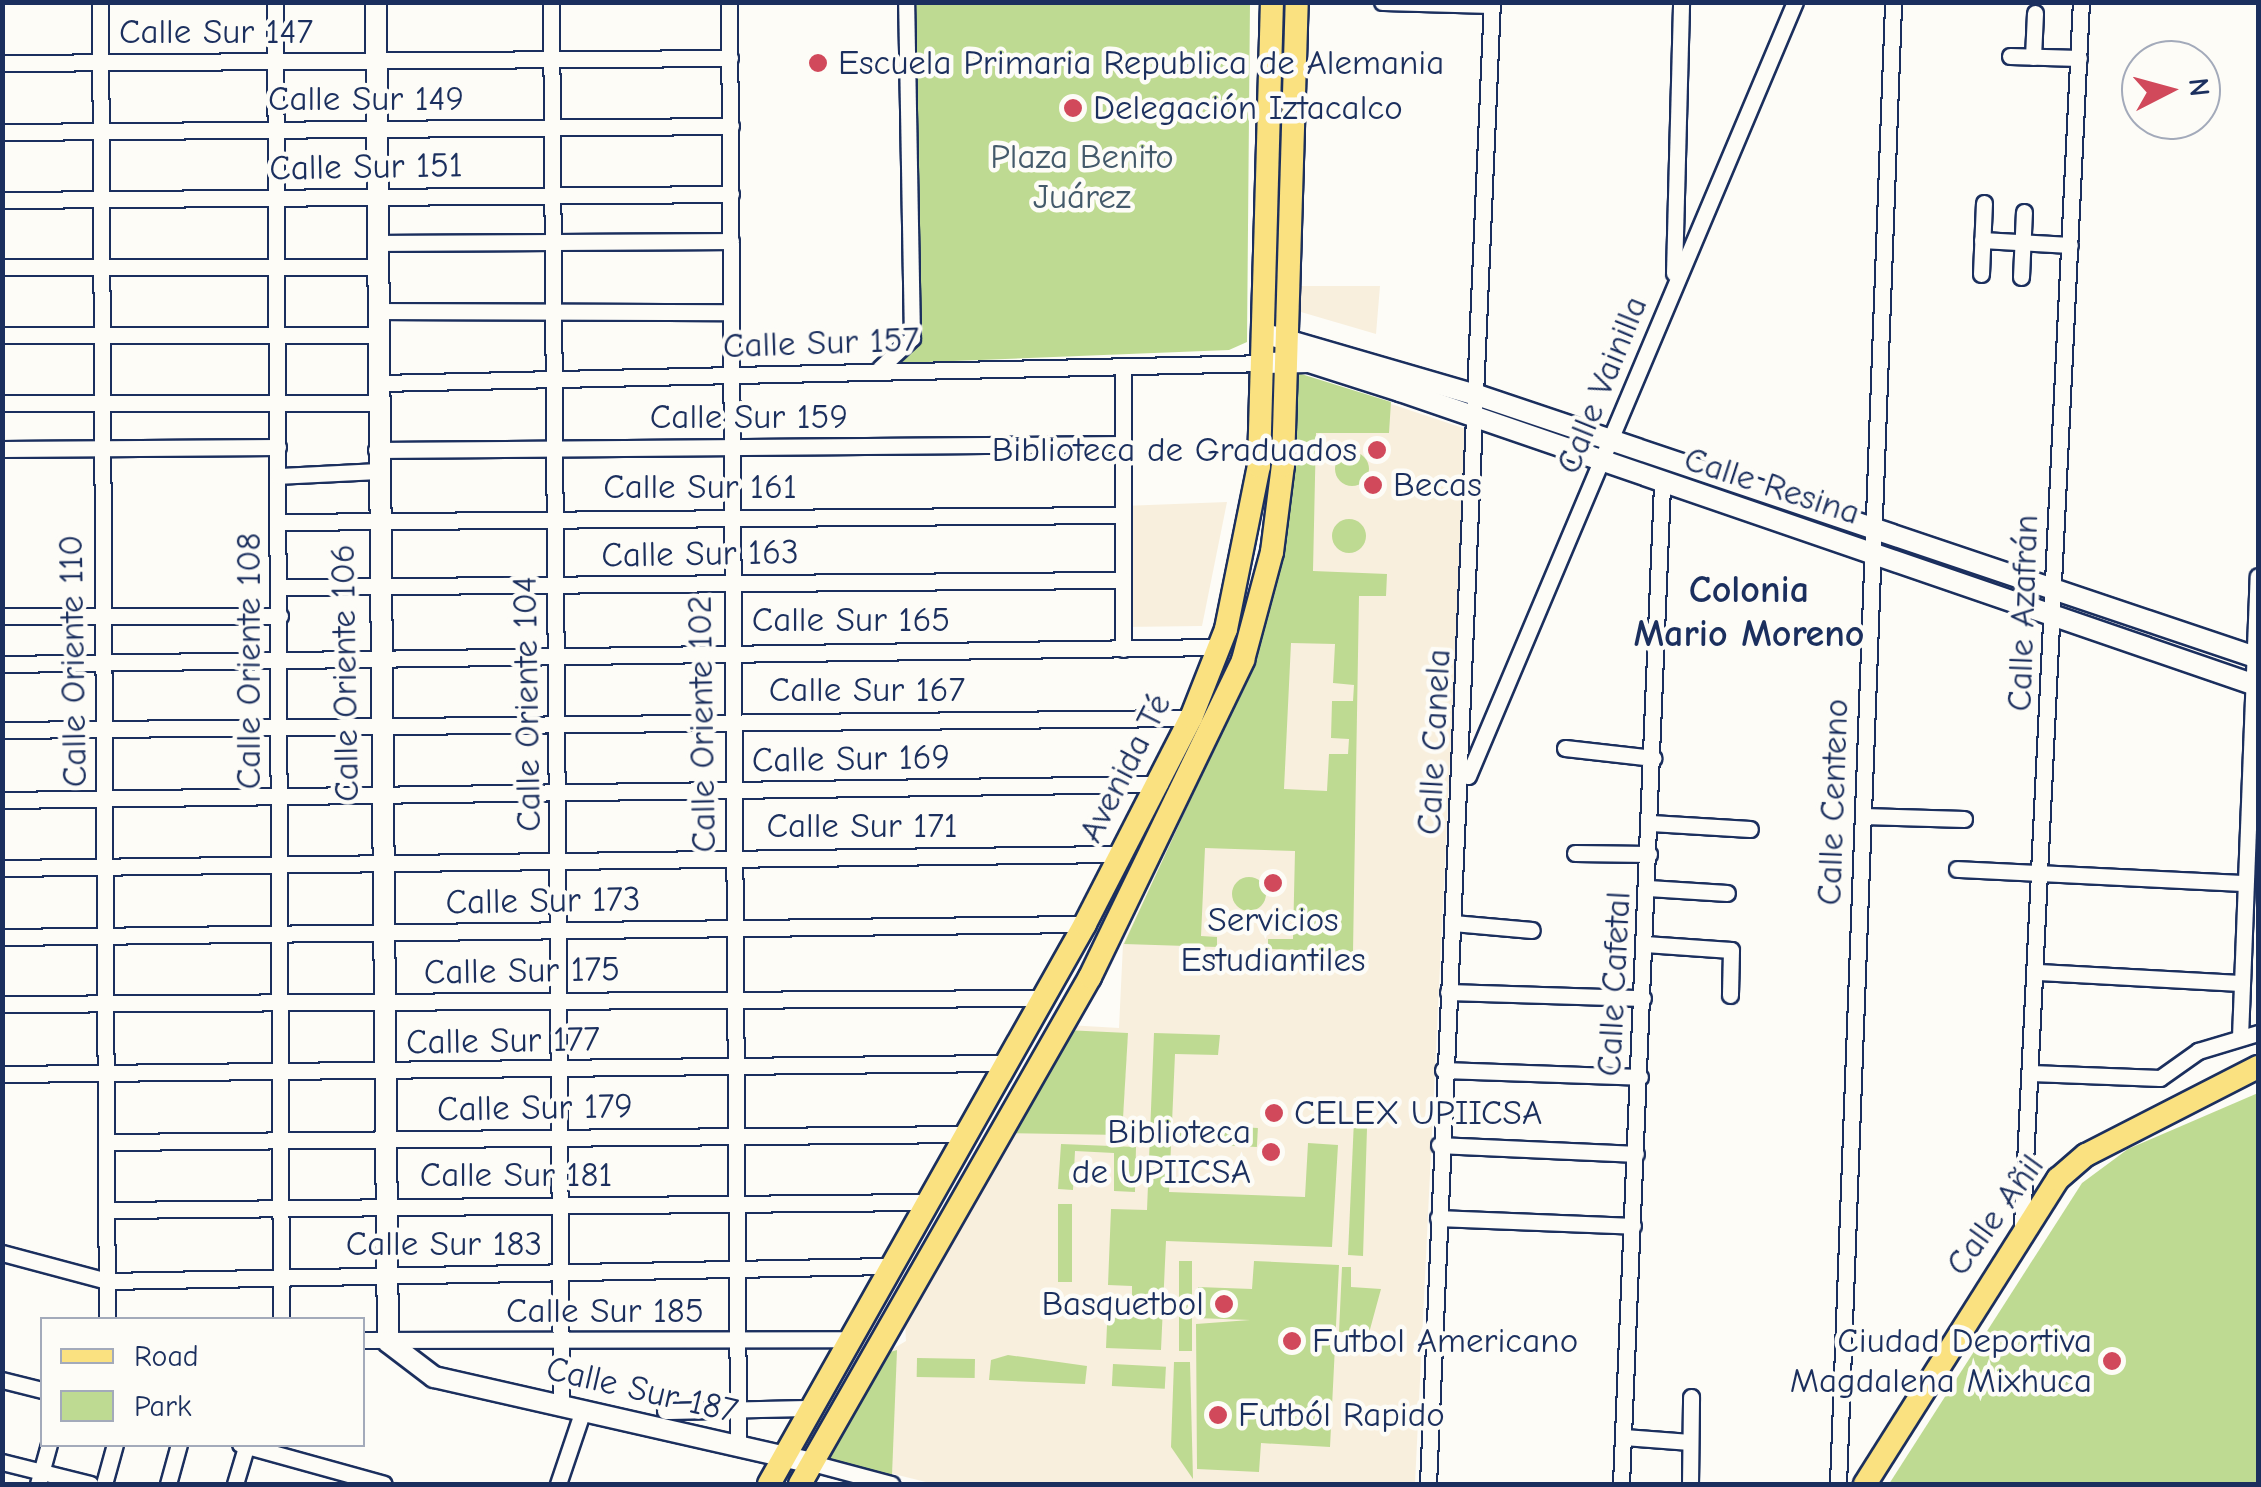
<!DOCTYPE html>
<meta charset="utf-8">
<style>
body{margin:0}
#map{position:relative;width:2261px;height:1487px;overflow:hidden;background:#fdfcf7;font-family:"Comic Neue",sans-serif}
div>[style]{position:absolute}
.built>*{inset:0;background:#f8efdd}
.green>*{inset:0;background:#beda92;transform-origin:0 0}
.round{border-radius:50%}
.roads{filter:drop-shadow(2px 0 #1b2f5e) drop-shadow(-2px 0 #1b2f5e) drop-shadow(0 2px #1b2f5e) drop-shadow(0 -2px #1b2f5e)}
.street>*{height:15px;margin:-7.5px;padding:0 7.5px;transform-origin:7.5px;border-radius:7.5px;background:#fdfcf7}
.secondary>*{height:20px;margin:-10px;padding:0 10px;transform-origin:10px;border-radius:10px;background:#fdfcf7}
.primary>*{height:22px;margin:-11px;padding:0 11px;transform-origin:11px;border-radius:11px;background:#fae180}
.dots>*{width:28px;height:28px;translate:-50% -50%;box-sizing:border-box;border:5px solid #fdfcf7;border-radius:50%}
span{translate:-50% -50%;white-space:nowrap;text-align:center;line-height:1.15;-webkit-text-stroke:9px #fdfcf7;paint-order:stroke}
.street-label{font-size:35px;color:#1b2f5e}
.poi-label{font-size:35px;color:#1b2f5e}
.left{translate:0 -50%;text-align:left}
.right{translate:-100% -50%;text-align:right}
.park-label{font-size:35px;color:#445a6b}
.neighbourhood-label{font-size:38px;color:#1b2f5e;font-weight:700}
.frame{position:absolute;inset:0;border:5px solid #1b2f5e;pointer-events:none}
.legend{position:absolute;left:40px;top:1317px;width:325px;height:130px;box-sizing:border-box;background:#fdfcf7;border:2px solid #a3aaba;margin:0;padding:12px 18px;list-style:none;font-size:30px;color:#1b2f5e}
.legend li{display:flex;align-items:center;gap:20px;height:50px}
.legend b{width:50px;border:2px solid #a3aaba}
.north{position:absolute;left:2121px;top:40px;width:100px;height:100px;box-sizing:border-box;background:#fdfcf7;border:2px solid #a3aaba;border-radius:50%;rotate:84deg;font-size:28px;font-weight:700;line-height:40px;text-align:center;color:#1b2f5e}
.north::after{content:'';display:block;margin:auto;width:35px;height:45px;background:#d1495b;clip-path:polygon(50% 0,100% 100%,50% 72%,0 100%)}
</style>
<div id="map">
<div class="built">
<i style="clip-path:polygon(1301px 286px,1380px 286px,1376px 334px,1301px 312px)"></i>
<i style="clip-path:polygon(1298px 373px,1466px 429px,1415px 1484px,934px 1484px,829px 1458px,884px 1354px,906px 1341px,905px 1322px,1068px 1025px,1119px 1028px,1123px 944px,1249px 673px,1293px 469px)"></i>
<i style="clip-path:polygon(1227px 502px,1202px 626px,1124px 627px,1123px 506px)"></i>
</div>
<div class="green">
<i style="clip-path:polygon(913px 3px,1250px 3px,1247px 342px,1229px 350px,902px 363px,917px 337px)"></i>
<i style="clip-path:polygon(evenodd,1298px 373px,1391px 402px,1389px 433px,1316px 433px,1313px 571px,1387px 574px,1386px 596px,1359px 596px,1353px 952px,1268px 949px,1268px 939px,1293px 939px,1295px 851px,1205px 848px,1201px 936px,1217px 937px,1217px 947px,1124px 944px,1249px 673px,1293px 469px,1298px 373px,1291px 643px,1335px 644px,1333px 683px,1354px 685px,1353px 701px,1332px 701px,1331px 738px,1349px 739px,1348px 754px,1329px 754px,1327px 791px,1284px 789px,1291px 643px)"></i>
<i class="round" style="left:1335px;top:452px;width:34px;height:34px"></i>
<i class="round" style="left:1332px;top:519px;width:34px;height:34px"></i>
<i class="round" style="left:1232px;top:877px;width:34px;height:34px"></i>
<i style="clip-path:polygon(1065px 1030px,1128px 1033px,1122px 1135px,1008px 1133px)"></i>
<i style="clip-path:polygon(1154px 1033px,1220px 1035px,1218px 1055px,1175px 1054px,1169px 1192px,1305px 1197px,1308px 1143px,1338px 1145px,1332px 1247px,1166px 1241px,1161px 1350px,1106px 1348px,1108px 1302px,1132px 1302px,1132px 1286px,1108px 1285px,1111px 1209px,1147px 1210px)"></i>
<i style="clip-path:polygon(2258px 1093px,2258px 1484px,1889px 1484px,2082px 1183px,2128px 1149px)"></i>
<i style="clip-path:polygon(1355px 1097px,1368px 1097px,1363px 1256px,1348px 1255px)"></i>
<i style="left:1180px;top:1124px;width:78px;height:19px;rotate:3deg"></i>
<i style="clip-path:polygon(1061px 1144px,1136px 1147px,1135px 1192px,1114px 1191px,1114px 1153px,1075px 1151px,1073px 1190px,1058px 1189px)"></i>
<i style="left:1058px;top:1204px;width:14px;height:78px"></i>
<i style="left:1179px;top:1261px;width:13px;height:90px"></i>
<i style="clip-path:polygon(1254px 1261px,1339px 1265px,1330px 1447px,1261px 1443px,1259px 1472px,1197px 1469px,1196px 1324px,1250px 1320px,1196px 1318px,1198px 1287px,1252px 1289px)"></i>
<i style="clip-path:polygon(1342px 1267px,1351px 1267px,1351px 1287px,1381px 1289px,1369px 1333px,1339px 1332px)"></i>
<i style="clip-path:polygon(897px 1350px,892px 1475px,829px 1458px,884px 1354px)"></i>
<i style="clip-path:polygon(1008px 1355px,1087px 1366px,1085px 1384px,989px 1380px,991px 1360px)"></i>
<i style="left:917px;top:1358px;width:58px;height:19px;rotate:1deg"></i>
<i style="clip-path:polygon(1174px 1362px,1190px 1362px,1193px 1479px,1171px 1447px)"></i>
<i style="left:1113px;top:1364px;width:53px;height:22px;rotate:3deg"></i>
</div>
<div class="roads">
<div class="street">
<i style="left:100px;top:2px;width:1318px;rotate:89.7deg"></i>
<i style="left:275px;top:2px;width:1318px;rotate:89.74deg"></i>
<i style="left:551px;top:2px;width:1404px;rotate:89.59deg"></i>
<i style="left:729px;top:2px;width:1443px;rotate:89.64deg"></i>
<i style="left:1382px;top:2px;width:110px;rotate:1.6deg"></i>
<i style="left:2010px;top:56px;width:69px;rotate:1.7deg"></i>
<i style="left:2033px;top:57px;width:44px;rotate:-87.4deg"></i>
<i style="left:2px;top:63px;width:728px;rotate:-0.39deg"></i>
<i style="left:2px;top:132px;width:729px;rotate:-0.47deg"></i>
<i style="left:2px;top:200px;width:729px;rotate:-0.47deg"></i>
<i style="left:1982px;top:240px;width:88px;rotate:3.3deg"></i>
<i style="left:378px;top:243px;width:353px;rotate:-0.3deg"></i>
<i style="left:2px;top:267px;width:376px"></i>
<i style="left:1674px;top:273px;width:271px;rotate:-88.5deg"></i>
<i style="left:1981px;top:274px;width:71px;rotate:-87.6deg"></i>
<i style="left:2021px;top:277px;width:65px;rotate:-87.4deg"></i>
<i style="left:378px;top:311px;width:353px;rotate:0.2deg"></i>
<i style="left:2px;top:335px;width:378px"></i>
<i style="left:880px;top:368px;width:44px;rotate:-43.2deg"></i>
<i style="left:912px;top:338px;width:336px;rotate:-91deg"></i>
<i style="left:1123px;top:369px;width:280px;rotate:90deg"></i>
<i style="left:380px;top:383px;width:885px;rotate:-1.29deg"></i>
<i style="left:2px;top:403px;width:375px"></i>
<i style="left:2px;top:449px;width:276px;rotate:-0.4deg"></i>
<i style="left:376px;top:450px;width:747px;rotate:-0.46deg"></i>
<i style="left:278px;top:476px;width:98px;rotate:-2.9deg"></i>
<i style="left:278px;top:522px;width:844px;rotate:-0.48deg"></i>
<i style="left:279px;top:587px;width:843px;rotate:-0.48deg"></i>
<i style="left:2px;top:616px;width:278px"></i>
<i style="left:2px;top:664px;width:1218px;rotate:-0.8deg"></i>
<i style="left:2px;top:730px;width:1189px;rotate:-0.58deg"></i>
<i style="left:1565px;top:748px;width:89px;rotate:6.5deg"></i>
<i style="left:1468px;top:776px;width:840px;rotate:-67.1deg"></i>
<i style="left:2px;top:800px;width:1158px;rotate:-0.79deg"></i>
<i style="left:1863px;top:816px;width:101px;rotate:1.7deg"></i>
<i style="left:1651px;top:823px;width:99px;rotate:3.5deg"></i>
<i style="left:1575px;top:853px;width:74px;rotate:0.8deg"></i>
<i style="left:2px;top:868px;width:1120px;rotate:-0.72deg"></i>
<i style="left:1957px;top:869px;width:288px;rotate:2.8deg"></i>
<i style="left:1648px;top:888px;width:79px;rotate:3.6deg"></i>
<i style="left:1453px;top:923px;width:79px;rotate:5.1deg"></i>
<i style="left:2px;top:937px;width:1083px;rotate:-0.69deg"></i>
<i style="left:1645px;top:944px;width:86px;rotate:4deg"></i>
<i style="left:1731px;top:950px;width:45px;rotate:91.3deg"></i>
<i style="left:2037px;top:972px;width:205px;rotate:3.1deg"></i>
<i style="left:1448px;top:992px;width:195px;rotate:1.8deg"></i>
<i style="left:2px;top:1004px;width:1041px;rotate:-0.33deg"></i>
<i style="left:2240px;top:1037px;width:461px;rotate:-87.8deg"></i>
<i style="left:1443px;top:1070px;width:197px;rotate:2deg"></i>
<i style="left:2031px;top:1073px;width:129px;rotate:2.2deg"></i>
<i style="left:2160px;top:1078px;width:47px;rotate:-35.4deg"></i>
<i style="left:2198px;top:1051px;width:63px;rotate:-16.7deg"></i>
<i style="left:2px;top:1074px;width:1003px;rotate:-0.63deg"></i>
<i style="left:106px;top:1142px;width:859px;rotate:-0.53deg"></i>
<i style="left:1439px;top:1145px;width:197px;rotate:2.6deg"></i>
<i style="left:106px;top:1210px;width:820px;rotate:-0.56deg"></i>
<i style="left:1438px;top:1218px;width:195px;rotate:2.3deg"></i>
<i style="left:2022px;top:1225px;width:1224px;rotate:-87.24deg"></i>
<i style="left:2px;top:1253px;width:109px;rotate:14.9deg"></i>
<i style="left:107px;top:1281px;width:782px;rotate:-1.1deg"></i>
<i style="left:362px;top:1340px;width:486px;rotate:-0.1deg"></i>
<i style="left:2px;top:1380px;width:41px;rotate:14deg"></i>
<i style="left:665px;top:1411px;width:145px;rotate:-1.2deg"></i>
<i style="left:1624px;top:1437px;width:66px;rotate:4.3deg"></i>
<i style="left:240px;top:1444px;width:149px;rotate:15.5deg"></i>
<i style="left:2px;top:1462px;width:91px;rotate:14deg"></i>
<i style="left:812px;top:1463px;width:82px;rotate:14.9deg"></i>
<i style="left:38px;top:1484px;width:41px;rotate:-74.6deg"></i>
<i style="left:104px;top:1484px;width:41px;rotate:-74.6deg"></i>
<i style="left:168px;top:1484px;width:41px;rotate:-74.6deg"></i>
<i style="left:235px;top:1484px;width:42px;rotate:-73.3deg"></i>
<i style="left:558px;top:1484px;width:78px;rotate:-71.3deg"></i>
<i style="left:1428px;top:1484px;width:1483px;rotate:-87.53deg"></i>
<i style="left:1621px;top:1484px;width:1000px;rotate:-87.65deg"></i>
<i style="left:1690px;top:1484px;width:87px;rotate:-89.3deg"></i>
<i style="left:1838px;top:1484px;width:1483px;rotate:-87.87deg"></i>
</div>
<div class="secondary">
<i style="left:376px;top:2px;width:1340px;rotate:89.49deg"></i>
<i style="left:388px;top:1342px;width:58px;rotate:37.3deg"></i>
<i style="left:434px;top:1377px;width:388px;rotate:12.8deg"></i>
<i style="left:1273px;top:336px;width:216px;rotate:16.2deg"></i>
<i style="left:1480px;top:396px;width:821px;rotate:18.61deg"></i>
<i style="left:1265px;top:363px;width:44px;rotate:-1.3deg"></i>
<i style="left:1309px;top:362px;width:96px;rotate:17.7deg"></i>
<i style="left:1400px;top:391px;width:907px;rotate:18.97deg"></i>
</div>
<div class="primary">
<i style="left:769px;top:1484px;width:643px;rotate:-60.56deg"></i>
<i style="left:1085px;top:924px;width:232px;rotate:-62.8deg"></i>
<i style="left:1191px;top:718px;width:96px;rotate:-68.5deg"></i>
<i style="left:1226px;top:629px;width:166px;rotate:-78.6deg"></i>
<i style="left:1259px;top:466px;width:464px;rotate:-88.4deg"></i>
<i style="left:800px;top:1484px;width:584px;rotate:-60.23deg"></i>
<i style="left:1090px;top:977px;width:352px;rotate:-64.2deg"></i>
<i style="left:1243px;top:660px;width:112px;rotate:-75deg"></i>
<i style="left:1272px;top:552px;width:88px;rotate:-82.8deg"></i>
<i style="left:1283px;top:465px;width:463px;rotate:-88.3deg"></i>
<i style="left:1865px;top:1484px;width:361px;rotate:-57.7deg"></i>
<i style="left:2058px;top:1179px;width:37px;rotate:-41deg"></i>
<i style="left:2086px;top:1155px;width:193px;rotate:-27.1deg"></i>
</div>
</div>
<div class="dots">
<i style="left:818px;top:63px;background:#d1495b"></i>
<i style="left:1073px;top:108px;background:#d1495b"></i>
<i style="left:1377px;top:450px;background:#d1495b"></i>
<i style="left:1373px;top:485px;background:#d1495b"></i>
<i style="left:1273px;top:883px;background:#d1495b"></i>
<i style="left:1274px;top:1113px;background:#d1495b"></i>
<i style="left:1271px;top:1152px;background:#d1495b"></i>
<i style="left:1224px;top:1304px;background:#d1495b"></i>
<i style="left:1292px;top:1341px;background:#d1495b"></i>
<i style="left:2112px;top:1361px;background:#d1495b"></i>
<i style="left:1218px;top:1415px;background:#d1495b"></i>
</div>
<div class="street-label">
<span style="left:216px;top:32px">Calle Sur 147</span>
<span style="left:366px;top:99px">Calle Sur 149</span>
<span style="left:366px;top:167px;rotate:-1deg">Calle Sur 151</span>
<span style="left:821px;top:343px;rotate:-2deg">Calle Sur 157</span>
<span style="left:1602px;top:385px;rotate:-68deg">Calle Vainilla</span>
<span style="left:749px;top:417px">Calle Sur 159</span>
<span style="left:1772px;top:486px;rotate:18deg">Calle Resina</span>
<span style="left:700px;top:487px">Calle Sur 161</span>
<span style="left:700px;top:554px;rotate:-1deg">Calle Sur 163</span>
<span style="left:2023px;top:613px;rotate:-88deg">Calle Azafrán</span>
<span style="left:851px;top:620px">Calle Sur 165</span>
<span style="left:73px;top:661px;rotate:-91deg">Calle Oriente 110</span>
<span style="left:249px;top:661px;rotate:-90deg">Calle Oriente 108</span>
<span style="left:345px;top:673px;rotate:-91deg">Calle Oriente 106</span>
<span style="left:867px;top:690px">Calle Sur 167</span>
<span style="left:527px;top:704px;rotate:-91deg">Calle Oriente 104</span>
<span style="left:702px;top:724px;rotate:-91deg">Calle Oriente 102</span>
<span style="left:1434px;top:742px;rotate:-87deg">Calle Canela</span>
<span style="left:851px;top:759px;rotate:-1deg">Calle Sur 169</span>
<span style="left:1125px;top:768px;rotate:-63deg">Avenida Té</span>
<span style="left:1833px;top:802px;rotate:-88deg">Calle Centeno</span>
<span style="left:862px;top:826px">Calle Sur 171</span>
<span style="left:543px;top:901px;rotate:-1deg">Calle Sur 173</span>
<span style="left:522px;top:971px;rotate:-1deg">Calle Sur 175</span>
<span style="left:1614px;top:984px;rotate:-87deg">Calle Cafetal</span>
<span style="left:503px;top:1041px;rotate:-1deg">Calle Sur 177</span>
<span style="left:535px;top:1108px;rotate:-1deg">Calle Sur 179</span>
<span style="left:516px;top:1175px">Calle Sur 181</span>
<span style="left:1995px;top:1215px;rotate:-54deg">Calle Añil</span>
<span style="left:444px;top:1244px">Calle Sur 183</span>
<span style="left:605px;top:1311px">Calle Sur 185</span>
<span style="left:642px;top:1390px;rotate:13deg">Calle Sur 187</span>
</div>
<div class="poi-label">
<span class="left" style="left:838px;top:63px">Escuela Primaria Republica de Alemania</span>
<span class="left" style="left:1093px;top:108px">Delegación Iztacalco</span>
<span class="right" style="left:1357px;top:450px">Biblioteca de Graduados</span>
<span class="left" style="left:1393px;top:485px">Becas</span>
<span style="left:1273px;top:940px">Servicios<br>Estudiantiles</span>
<span class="left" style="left:1294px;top:1113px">CELEX UPIICSA</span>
<span class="right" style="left:1251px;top:1152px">Biblioteca<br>de UPIICSA</span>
<span class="right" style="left:1204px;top:1304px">Basquetbol</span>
<span class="left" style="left:1312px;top:1341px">Futbol Americano</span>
<span class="right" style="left:2092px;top:1361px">Ciudad Deportiva<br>Magdalena Mixhuca</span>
<span class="left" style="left:1238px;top:1415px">Futból Rapido</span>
</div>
<div class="park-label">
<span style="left:1082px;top:177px">Plaza Benito<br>Juárez</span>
</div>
<div class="neighbourhood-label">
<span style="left:1749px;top:613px">Colonia<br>Mario Moreno</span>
</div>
<div class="frame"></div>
<ul class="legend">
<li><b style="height:12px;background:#fae180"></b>Road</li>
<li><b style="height:28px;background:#beda92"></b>Park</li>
</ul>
<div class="north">N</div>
</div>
